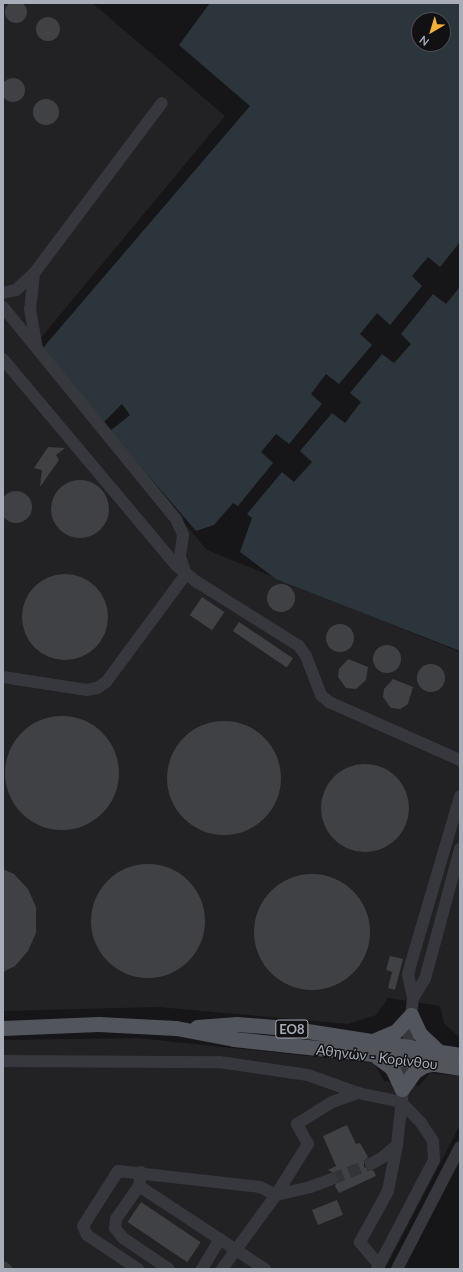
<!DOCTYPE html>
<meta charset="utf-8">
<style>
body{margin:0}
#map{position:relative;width:463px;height:1272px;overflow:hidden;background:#161618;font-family:Lato,sans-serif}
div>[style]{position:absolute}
.built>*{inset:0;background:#222225}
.water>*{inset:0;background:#2c353c}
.building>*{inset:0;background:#404145;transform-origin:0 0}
.round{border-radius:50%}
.minor-tunnel>*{height:12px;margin-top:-6px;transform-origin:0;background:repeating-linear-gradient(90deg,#333438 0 12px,transparent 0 18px)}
.minor>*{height:12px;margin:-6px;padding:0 6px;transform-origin:6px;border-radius:6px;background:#37383d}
.major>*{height:15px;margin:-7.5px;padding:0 7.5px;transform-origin:7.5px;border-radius:7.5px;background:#53555c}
span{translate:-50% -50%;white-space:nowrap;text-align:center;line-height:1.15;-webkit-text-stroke:3px #111113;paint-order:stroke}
.shield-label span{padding:1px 3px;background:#111113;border:1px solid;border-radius:3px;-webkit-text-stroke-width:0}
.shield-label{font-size:13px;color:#a8adb8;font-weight:700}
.street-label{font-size:14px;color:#a8adb8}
.frame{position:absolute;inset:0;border:4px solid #a8adb8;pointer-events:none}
.north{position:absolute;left:411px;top:12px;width:40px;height:40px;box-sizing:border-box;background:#111113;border:1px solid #4d4f55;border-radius:50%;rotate:218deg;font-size:11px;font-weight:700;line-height:16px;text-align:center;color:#a8adb8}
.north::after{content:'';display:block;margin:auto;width:14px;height:18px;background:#f2b134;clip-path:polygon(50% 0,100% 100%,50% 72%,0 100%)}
</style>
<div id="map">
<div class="built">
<i style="clip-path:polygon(3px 3px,92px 3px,225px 116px,35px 345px,207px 550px,460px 652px,460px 1038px,444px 1023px,440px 1006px,388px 998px,376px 1015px,348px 1024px,158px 1007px,3px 1011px)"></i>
<i style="clip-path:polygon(137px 1038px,374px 1063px,384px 1081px,419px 1086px,430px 1073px,460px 1076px,460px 1125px,385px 1269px,3px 1269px,3px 1040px)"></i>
</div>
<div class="water">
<i style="clip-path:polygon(evenodd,210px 3px,460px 3px,460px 242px,440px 267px,428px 257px,412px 276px,422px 286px,390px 325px,377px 313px,360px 334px,372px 345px,339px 384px,326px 374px,311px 394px,322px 404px,289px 444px,276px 434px,261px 452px,273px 463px,238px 506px,233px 503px,214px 525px,196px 531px,110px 431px,130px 415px,122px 404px,103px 423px,42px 349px,250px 106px,179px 45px,210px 3px,419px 20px,443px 20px,443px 44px,419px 44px,419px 20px)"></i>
<i style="clip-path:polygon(460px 287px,460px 651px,276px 579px,240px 552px,252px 518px,247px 514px,282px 472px,294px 482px,312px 462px,300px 451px,332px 413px,345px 423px,361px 402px,350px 393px,382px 354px,394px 363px,411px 344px,401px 334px,433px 294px,446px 304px)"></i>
</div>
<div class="building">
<i class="round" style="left:5px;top:1px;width:22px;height:22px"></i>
<i class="round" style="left:36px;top:17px;width:24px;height:24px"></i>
<i class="round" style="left:1px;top:78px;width:24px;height:24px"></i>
<i class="round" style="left:33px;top:99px;width:26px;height:26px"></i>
<i style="clip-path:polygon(48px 447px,65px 448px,56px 455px,59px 460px,40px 487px,42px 470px,34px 468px)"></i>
<i class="round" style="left:51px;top:480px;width:58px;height:58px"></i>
<i class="round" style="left:0;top:491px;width:32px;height:32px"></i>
<i class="round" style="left:22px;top:574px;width:86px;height:86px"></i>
<i class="round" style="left:267px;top:584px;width:28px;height:28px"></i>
<i style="left:202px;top:597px;width:27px;height:22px;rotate:34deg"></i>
<i style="left:239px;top:622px;width:65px;height:11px;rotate:34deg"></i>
<i class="round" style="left:326px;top:624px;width:28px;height:28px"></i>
<i class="round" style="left:373px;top:645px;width:28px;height:28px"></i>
<i style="clip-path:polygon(348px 659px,368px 667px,366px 680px,356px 689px,346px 688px,338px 677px,339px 669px)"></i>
<i class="round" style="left:417px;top:664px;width:28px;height:28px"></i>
<i style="clip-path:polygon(393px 679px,413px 687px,408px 704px,400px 709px,391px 708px,383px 697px,384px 689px)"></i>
<i class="round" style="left:5px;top:716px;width:114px;height:114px"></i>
<i class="round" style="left:167px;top:721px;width:114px;height:114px"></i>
<i class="round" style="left:321px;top:764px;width:88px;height:88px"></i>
<i class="round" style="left:91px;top:864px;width:114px;height:114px"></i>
<i style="clip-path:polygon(3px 869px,14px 874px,28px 889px,36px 907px,36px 933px,28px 951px,15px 966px,3px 972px)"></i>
<i class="round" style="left:254px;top:874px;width:116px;height:116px"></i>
<i style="clip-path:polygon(390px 956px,403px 959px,395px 990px,388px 988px,392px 972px,386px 970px)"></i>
<i style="clip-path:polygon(347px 1125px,356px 1144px,360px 1143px,368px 1157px,364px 1161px,364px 1167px,374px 1171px,376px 1176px,339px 1193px,335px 1186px,339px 1176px,328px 1170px,336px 1166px,323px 1136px)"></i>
<i style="left:337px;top:1200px;width:16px;height:27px;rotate:68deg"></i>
<i style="left:141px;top:1202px;width:72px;height:24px;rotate:34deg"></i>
</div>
<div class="minor-tunnel">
<i style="left:332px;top:1179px;width:42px;rotate:-21deg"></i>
</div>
<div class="minor">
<i style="left:34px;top:273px;width:36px;rotate:96deg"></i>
<i style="left:30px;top:309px;width:39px;rotate:80deg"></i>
<i style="left:3px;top:293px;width:13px;rotate:-13deg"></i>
<i style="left:16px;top:290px;width:26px;rotate:-43deg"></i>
<i style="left:35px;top:272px;width:211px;rotate:-53.1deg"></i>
<i style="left:3px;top:307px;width:274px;rotate:50.8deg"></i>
<i style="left:176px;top:519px;width:17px;rotate:66deg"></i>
<i style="left:183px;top:535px;width:22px;rotate:98deg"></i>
<i style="left:180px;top:557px;width:18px;rotate:71deg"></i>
<i style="left:186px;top:574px;width:134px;rotate:126.5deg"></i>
<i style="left:106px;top:682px;width:11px;rotate:146deg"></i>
<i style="left:97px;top:688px;width:10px;rotate:169deg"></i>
<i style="left:87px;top:690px;width:85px;rotate:-171.2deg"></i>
<i style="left:3px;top:359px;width:270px;rotate:50deg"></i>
<i style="left:177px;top:566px;width:26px;rotate:39deg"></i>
<i style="left:197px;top:582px;width:120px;rotate:32.1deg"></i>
<i style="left:299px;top:646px;width:12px;rotate:55deg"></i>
<i style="left:306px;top:656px;width:42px;rotate:69deg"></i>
<i style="left:321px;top:695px;width:11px;rotate:41deg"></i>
<i style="left:329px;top:702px;width:143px;rotate:23.9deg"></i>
<i style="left:413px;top:998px;width:24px;rotate:-102deg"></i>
<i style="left:408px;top:975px;width:12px;rotate:-76deg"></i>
<i style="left:411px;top:963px;width:174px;rotate:-73.6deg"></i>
<i style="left:3px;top:1061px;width:216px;rotate:0.3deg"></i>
<i style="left:219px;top:1062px;width:90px;rotate:8.3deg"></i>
<i style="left:308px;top:1075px;width:53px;rotate:19.8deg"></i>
<i style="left:358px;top:1093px;width:44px;rotate:11.8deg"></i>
<i style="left:401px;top:1102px;width:29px;rotate:46deg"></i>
<i style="left:421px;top:1123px;width:22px;rotate:56deg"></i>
<i style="left:433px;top:1141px;width:19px;rotate:87deg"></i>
<i style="left:434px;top:1160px;width:123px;rotate:117.6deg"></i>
<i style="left:371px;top:1164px;width:14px;rotate:-30deg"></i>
<i style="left:383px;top:1157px;width:18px;rotate:-41deg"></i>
<i style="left:141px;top:1172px;width:14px;rotate:98deg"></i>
<i style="left:139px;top:1186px;width:151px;rotate:33.4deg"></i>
<i style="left:139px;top:1186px;width:40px;rotate:124.9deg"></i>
<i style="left:116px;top:1219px;width:9px;rotate:96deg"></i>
<i style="left:115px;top:1228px;width:13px;rotate:51deg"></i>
<i style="left:123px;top:1238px;width:55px;rotate:34deg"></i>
<i style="left:379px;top:1265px;width:30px;rotate:-130deg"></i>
<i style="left:360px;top:1242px;width:58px;rotate:-61.2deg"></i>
<i style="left:388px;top:1191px;width:47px;rotate:-78.9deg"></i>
<i style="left:397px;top:1145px;width:148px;rotate:-83.8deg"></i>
<i style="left:413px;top:998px;width:22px;rotate:-58deg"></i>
<i style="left:425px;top:979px;width:135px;rotate:-74.9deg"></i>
<i style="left:3px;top:1267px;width:4px;rotate:34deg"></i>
<i style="left:138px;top:1269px;width:61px;rotate:-146.3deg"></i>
<i style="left:87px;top:1235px;width:10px;rotate:-114deg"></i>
<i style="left:83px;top:1226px;width:65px;rotate:-57.5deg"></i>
<i style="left:118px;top:1171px;width:143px;rotate:6.4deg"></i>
<i style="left:260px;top:1187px;width:18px;rotate:27deg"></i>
<i style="left:276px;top:1195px;width:35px;rotate:-13deg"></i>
<i style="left:310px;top:1187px;width:23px;rotate:-20deg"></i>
<i style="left:202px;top:1269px;width:35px;rotate:-59deg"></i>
<i style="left:222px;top:1269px;width:92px;rotate:-53.9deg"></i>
<i style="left:276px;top:1195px;width:60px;rotate:-57.9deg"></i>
<i style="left:308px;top:1144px;width:23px;rotate:-119deg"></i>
<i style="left:297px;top:1124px;width:41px;rotate:-32.2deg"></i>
<i style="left:332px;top:1102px;width:28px;rotate:-19deg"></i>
<i style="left:397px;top:1269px;width:137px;rotate:-62.7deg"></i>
</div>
<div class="major">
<i style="left:411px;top:1015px;width:21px;rotate:65deg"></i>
<i style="left:420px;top:1034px;width:23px;rotate:43deg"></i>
<i style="left:197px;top:1027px;width:40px;rotate:-4.3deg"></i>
<i style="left:237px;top:1024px;width:51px;rotate:4.5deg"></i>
<i style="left:288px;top:1028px;width:174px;rotate:8.9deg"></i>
<i style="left:3px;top:1028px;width:95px;rotate:-2.4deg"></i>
<i style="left:98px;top:1024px;width:78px;rotate:2.9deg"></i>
<i style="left:176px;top:1028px;width:59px;rotate:10.7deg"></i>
<i style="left:234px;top:1039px;width:139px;rotate:6.2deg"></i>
<i style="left:372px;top:1054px;width:89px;rotate:9deg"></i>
<i style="left:373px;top:1041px;width:25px;rotate:-23deg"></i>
<i style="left:396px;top:1031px;width:22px;rotate:-47deg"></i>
<i style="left:376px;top:1056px;width:20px;rotate:37deg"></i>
<i style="left:392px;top:1068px;width:23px;rotate:65deg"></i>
<i style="left:402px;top:1089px;width:22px;rotate:-54deg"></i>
<i style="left:415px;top:1071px;width:12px;rotate:-31deg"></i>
<i style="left:425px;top:1065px;width:7px;rotate:-8deg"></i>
</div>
<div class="shield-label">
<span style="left:292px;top:1029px">ΕΟ8</span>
</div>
<div class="street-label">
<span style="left:377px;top:1057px;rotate:7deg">Αθηνών - Κορίνθου</span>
</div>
<div class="frame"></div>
<div class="north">N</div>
</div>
